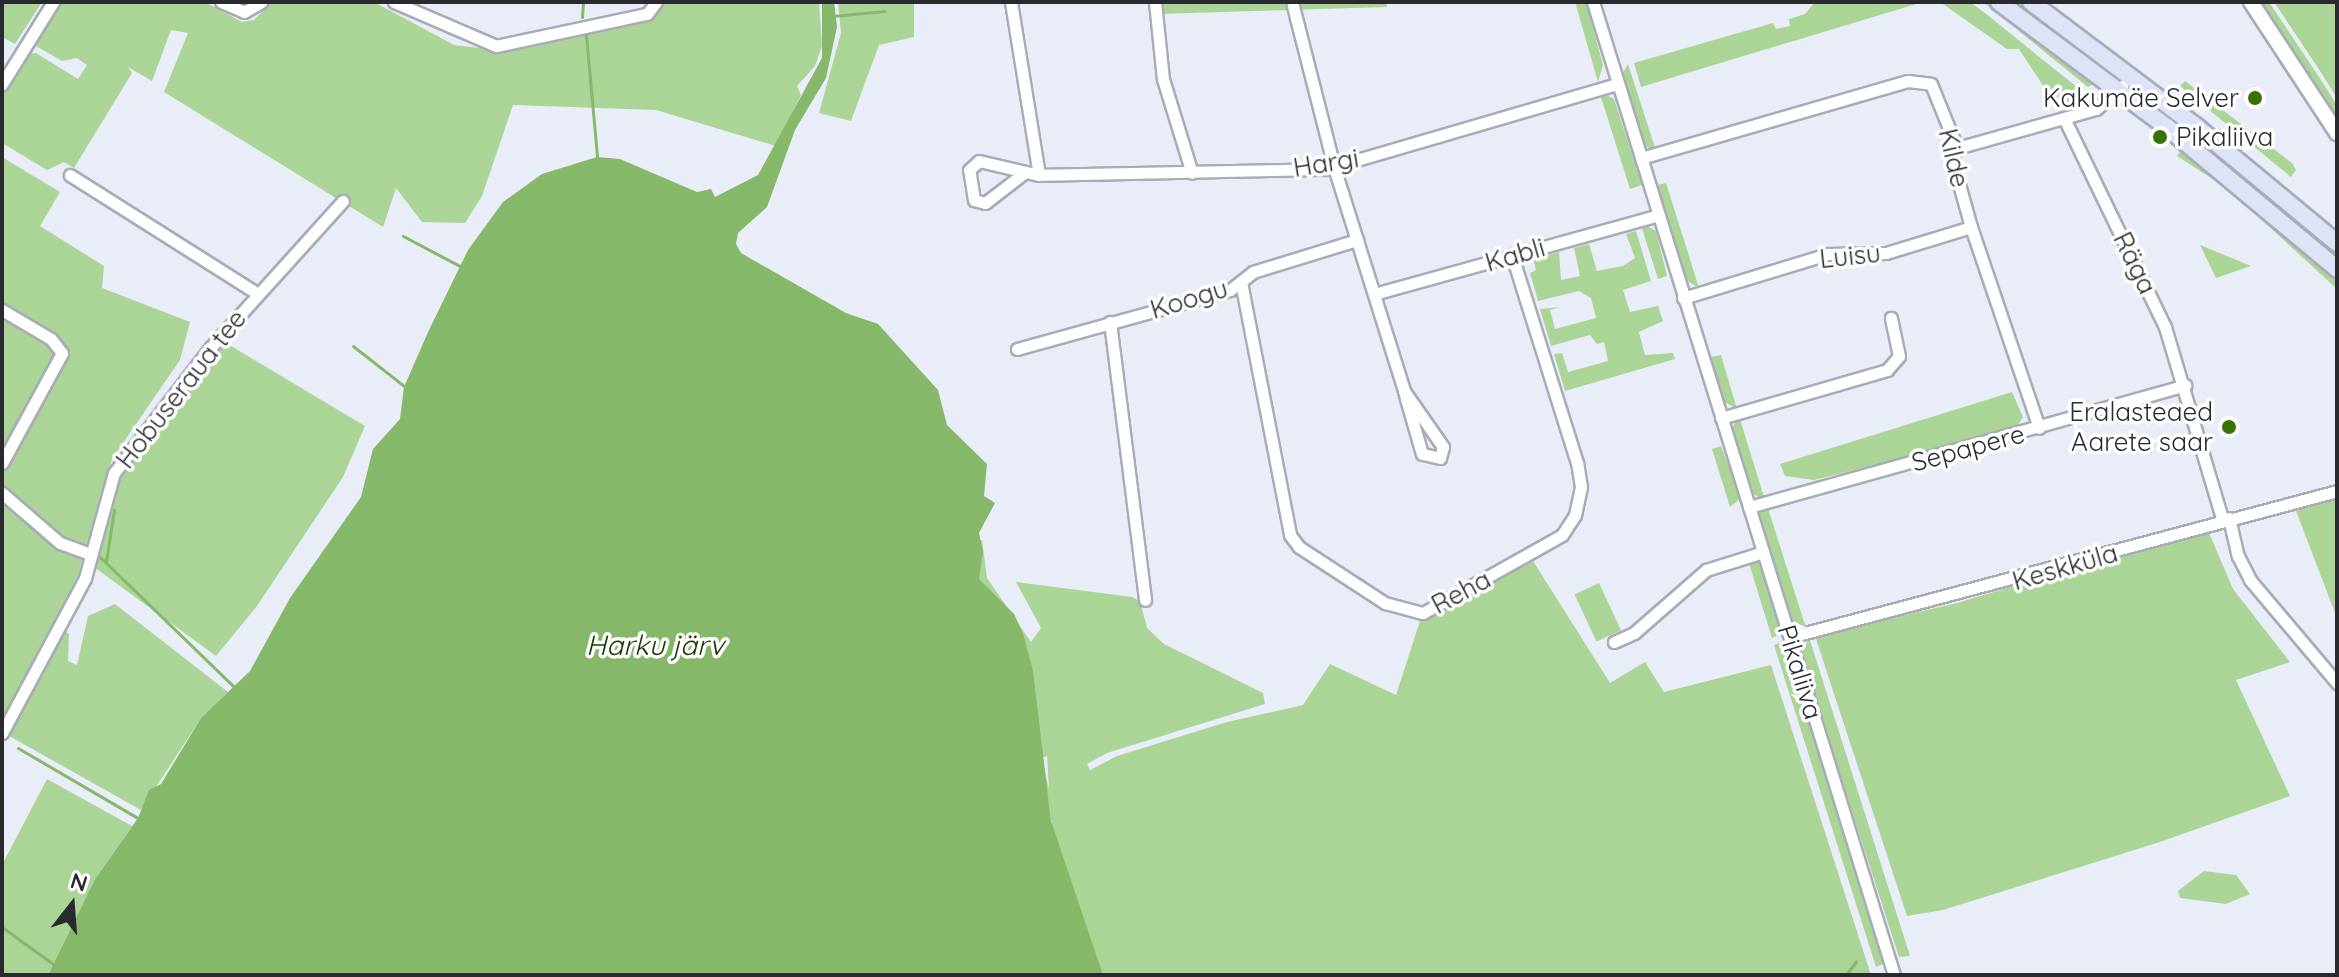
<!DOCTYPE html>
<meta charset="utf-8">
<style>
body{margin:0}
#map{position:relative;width:2339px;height:977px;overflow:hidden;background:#e9edf8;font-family:Quicksand,sans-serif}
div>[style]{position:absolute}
.green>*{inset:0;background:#abd597;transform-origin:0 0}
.water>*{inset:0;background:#85b969}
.stream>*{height:3px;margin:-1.5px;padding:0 1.5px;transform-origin:1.5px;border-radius:1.5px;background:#85b969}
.roads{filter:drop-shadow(2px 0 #a8acb6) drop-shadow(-2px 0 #a8acb6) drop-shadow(0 2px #a8acb6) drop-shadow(0 -2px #a8acb6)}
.minor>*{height:11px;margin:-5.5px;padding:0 5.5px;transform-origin:5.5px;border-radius:5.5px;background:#fff}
.tertiary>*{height:14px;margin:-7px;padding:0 7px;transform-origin:7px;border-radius:7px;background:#fff}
.secondary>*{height:16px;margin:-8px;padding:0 8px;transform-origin:8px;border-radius:8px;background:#dee4f8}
.dots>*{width:22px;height:22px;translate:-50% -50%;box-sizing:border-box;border:4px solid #fff;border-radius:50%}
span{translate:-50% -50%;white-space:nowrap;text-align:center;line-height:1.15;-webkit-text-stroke:7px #fff;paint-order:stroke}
.poi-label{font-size:26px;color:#292a2e}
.right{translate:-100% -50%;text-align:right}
.left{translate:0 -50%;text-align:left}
.street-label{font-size:26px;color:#292a2e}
.water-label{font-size:28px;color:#173800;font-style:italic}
.frame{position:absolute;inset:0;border:4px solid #292a2e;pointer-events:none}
.north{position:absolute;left:32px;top:865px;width:80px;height:80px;-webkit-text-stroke:6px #fff;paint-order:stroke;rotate:17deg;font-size:22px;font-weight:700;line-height:32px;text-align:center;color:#292a2e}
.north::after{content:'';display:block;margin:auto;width:28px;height:36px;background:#292a2e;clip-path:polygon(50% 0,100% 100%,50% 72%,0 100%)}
</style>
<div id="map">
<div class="green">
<i style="clip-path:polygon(2px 2px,42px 2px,15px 44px,2px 37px)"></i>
<i style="clip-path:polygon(58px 2px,205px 2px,242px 22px,254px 20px,272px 2px,374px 2px,454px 45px,496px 50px,647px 18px,661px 2px,819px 2px,822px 46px,815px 66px,797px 86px,801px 95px,776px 146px,656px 110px,513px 105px,482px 196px,465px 223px,422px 222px,396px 188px,383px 227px,164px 92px,188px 33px,171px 30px,152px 81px,128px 67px,132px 73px,74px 168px,64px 162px,47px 170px,2px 143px,2px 92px,26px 54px,36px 53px,78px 79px,87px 65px,77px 58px,62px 61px,36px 46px)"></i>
<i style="clip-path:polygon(838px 2px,914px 2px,914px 37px,879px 45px,851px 121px,819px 113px,841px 33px)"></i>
<i style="clip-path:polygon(1158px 2px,1387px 2px,1387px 7px,1159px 14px)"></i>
<i style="clip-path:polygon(1575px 2px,1586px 2px,1603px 65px,1598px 82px)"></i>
<i style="clip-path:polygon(1815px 2px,1923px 2px,1641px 87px,1634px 63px,1773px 23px,1776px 29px,1790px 26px,1789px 19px,1805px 14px)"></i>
<i style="clip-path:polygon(1940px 2px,1970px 2px,1985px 13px,2078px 88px,2071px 105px,2059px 110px,2019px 49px,2007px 49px)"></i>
<i style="clip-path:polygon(1983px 2px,1988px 2px,2095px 83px,2088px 87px)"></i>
<i style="clip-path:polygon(2261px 2px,2269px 2px,2323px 83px,2337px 105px,2337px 117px)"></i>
<i style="clip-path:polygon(2274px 2px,2337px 2px,2337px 98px,2320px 71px)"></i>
<i style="clip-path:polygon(1628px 64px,1656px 151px,1641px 144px,1620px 78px)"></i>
<i style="clip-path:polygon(2185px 81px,2292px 163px,2296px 170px,2291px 177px,2180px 86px)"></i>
<i style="clip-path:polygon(1599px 91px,1614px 99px,1642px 185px,1630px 189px)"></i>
<i style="clip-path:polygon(2180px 152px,2201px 163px,2337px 277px,2337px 289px,2228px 189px,2177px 156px)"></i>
<i style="clip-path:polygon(2px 157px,60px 192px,40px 226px,104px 266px,102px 288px,190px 322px,180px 360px,112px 459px,78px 575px,55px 621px,69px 634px,68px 661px,77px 665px,88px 616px,115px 604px,228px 692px,201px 718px,141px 810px,2px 732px)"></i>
<i style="clip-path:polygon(1666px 183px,1699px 288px,1682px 278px,1653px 186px)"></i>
<i style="clip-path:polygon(1640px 222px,1656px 231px,1667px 276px,1658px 279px)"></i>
<i style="clip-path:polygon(1636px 231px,1651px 281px,1623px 290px,1630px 312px,1658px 306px,1663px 321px,1639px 332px,1645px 355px,1673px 353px,1675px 359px,1565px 391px,1554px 354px,1562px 353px,1568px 372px,1608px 361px,1604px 342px,1597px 344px,1590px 335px,1551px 346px,1540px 309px,1561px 307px,1550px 310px,1555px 329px,1596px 318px,1591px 298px,1579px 291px,1538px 301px,1530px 273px,1536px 270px,1534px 262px,1527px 261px,1559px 252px,1561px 280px,1580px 276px,1574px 248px,1589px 244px,1597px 271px,1623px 266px,1635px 258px,1626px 234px)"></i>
<i style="clip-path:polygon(2200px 245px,2251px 266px,2216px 278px)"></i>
<i style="clip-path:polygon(221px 340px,365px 426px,343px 477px,257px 606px,216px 656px,94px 567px,118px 475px)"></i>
<i style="clip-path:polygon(1721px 355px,1737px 409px,1721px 400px,1707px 358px)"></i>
<i style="clip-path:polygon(2012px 392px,2023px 417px,2015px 430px,1814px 480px,1785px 476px,1780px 464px)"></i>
<i style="clip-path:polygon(1739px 416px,1764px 497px,1761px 499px,1749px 491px,1731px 430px)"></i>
<i style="clip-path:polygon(1721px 446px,1741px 498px,1730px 507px,1712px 449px)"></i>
<i style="clip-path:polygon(2337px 498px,2337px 618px,2296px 511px)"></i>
<i style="clip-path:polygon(1767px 505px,1806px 628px,1790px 619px,1758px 520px,1759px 510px)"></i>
<i style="clip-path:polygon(2207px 528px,2233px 589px,2290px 662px,2236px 680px,2290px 796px,2160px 842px,1943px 910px,1907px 916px,1815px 636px,1957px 603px)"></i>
<i style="clip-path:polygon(974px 539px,982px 540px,987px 578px,1031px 642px,1041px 628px,1016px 582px,1132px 597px,1140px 601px,1147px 628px,1164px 644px,1263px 693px,1265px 704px,1107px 753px,1087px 764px,1090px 770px,1117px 756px,1227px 722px,1303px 705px,1330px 664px,1396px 695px,1420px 621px,1533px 561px,1610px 683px,1645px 662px,1664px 692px,1771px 665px,1871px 975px,1056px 975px,1069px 944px,1043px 763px,1049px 789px,1047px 756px,1034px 760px,974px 632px)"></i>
<i style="clip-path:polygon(1748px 560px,1760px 561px,1783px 633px,1772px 638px)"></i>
<i style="left:1599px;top:583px;width:52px;height:27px;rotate:65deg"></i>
<i style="clip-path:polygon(1809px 637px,1910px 956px,1899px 957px,1822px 718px,1802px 653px)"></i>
<i style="clip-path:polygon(1782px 642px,1788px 645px,1883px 964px,1876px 967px,1774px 645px)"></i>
<i style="clip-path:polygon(47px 779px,132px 826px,95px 879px,48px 975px,2px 975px,2px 865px)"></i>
<i style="clip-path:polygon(2204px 871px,2236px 875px,2250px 894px,2226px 904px,2180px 898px,2178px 891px)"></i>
</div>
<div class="water">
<i style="clip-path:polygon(822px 2px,834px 2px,837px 27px,826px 78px,795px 130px,767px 207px,738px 233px,736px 244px,741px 253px,846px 313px,878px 324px,938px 390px,947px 425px,987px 464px,984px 496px,995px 503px,979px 533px,983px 552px,979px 579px,1014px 614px,1023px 633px,1033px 671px,1051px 821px,1103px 975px,48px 975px,95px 879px,138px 818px,149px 790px,161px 784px,201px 718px,250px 671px,290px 598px,361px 497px,373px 449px,400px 419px,404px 387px,429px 330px,468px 250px,503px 202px,542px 174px,597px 157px,620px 159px,697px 192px,711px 189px,715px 197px,758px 175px,822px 58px)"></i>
</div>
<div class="stream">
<i style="left:833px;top:16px;width:52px;rotate:-5.5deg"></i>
<i style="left:582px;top:17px;width:15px;rotate:-86deg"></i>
<i style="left:586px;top:35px;width:122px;rotate:84.8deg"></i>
<i style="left:403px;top:236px;width:64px;rotate:27.8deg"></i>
<i style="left:353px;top:346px;width:65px;rotate:38.1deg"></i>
<i style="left:100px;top:557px;width:187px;rotate:44.1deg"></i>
<i style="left:106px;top:562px;width:53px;rotate:-81.3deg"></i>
<i style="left:18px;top:748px;width:139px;rotate:30.3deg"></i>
<i style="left:2px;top:927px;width:63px;rotate:36deg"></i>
<i style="left:1846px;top:975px;width:17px;rotate:-54deg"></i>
</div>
<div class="roads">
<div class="minor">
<i style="left:221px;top:2px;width:25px;rotate:23deg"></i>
<i style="left:244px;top:12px;width:20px;rotate:-30deg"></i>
<i style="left:394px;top:2px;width:111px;rotate:23.3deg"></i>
<i style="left:496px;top:46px;width:154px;rotate:-12deg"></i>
<i style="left:647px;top:14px;width:15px;rotate:-53deg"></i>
<i style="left:1011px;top:2px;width:175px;rotate:80.8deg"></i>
<i style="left:1155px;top:2px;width:77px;rotate:84.1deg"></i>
<i style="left:1163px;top:79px;width:98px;rotate:72.9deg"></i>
<i style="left:1593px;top:2px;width:1018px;rotate:72.81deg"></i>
<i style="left:1293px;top:6px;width:166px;rotate:75.7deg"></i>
<i style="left:1334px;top:167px;width:235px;rotate:72.6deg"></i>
<i style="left:1404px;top:391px;width:68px;rotate:55.1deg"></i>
<i style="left:1443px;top:447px;width:11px;rotate:105deg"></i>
<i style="left:1440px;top:458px;width:18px;rotate:-167deg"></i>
<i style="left:1422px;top:454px;width:61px;rotate:-106.1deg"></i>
<i style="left:2px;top:84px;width:97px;rotate:-58.1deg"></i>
<i style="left:2064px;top:118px;width:232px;rotate:64.2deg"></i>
<i style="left:2165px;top:327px;width:199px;rotate:73.4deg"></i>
<i style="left:1957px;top:148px;width:144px;rotate:-15.7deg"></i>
<i style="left:2096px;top:109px;width:35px;rotate:-41deg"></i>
<i style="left:1641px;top:158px;width:278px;rotate:-16.1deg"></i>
<i style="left:1908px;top:81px;width:23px;rotate:7deg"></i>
<i style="left:1931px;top:84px;width:69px;rotate:67.9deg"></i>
<i style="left:1957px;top:148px;width:12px;rotate:114deg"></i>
<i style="left:1952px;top:159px;width:71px;rotate:74.4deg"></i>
<i style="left:1971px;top:227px;width:212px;rotate:71.3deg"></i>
<i style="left:1024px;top:173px;width:49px;rotate:142.4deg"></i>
<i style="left:985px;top:203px;width:11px;rotate:-165deg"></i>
<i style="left:974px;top:200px;width:30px;rotate:-99deg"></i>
<i style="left:969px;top:170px;width:13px;rotate:-42deg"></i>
<i style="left:979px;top:161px;width:62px;rotate:13.1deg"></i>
<i style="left:1039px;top:175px;width:287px;rotate:-1.2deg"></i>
<i style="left:1326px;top:169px;width:303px;rotate:-16.3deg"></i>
<i style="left:70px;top:175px;width:221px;rotate:32.3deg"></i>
<i style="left:1241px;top:282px;width:258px;rotate:79deg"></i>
<i style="left:1290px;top:535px;width:15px;rotate:53deg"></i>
<i style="left:1299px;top:547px;width:103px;rotate:33.1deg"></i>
<i style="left:1385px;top:603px;width:39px;rotate:15deg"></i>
<i style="left:1423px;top:613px;width:159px;rotate:-29.3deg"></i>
<i style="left:1562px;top:535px;width:24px;rotate:-57deg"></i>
<i style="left:1575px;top:515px;width:29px;rotate:-78deg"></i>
<i style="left:1581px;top:487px;width:24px;rotate:-99deg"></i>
<i style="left:1577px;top:463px;width:218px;rotate:-107.4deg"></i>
<i style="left:1374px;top:294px;width:293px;rotate:-15.5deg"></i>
<i style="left:1683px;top:298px;width:152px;rotate:-16.9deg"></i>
<i style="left:1828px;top:254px;width:58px;rotate:-1deg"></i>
<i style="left:1886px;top:253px;width:89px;rotate:-17deg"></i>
<i style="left:2px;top:310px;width:57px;rotate:30.6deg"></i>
<i style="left:51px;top:339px;width:18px;rotate:52deg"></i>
<i style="left:62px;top:353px;width:125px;rotate:118.6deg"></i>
<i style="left:1110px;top:322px;width:280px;rotate:82.8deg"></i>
<i style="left:1017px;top:349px;width:221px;rotate:-15.5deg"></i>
<i style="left:1230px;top:290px;width:29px;rotate:-38deg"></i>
<i style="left:1253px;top:272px;width:109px;rotate:-17.1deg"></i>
<i style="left:1721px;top:418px;width:173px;rotate:-16.1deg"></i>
<i style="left:1887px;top:370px;width:18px;rotate:-49deg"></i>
<i style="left:1899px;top:356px;width:39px;rotate:-102deg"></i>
<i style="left:2px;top:493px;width:77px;rotate:40.8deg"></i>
<i style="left:60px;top:543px;width:33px;rotate:20deg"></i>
<i style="left:1749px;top:507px;width:453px;rotate:-15.6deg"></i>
<i style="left:2229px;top:518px;width:39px;rotate:77deg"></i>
<i style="left:2238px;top:556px;width:27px;rotate:63deg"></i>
<i style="left:2250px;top:580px;width:135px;rotate:49.8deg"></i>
<i style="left:1790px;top:637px;width:566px;rotate:-14.94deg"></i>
<i style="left:1614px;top:642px;width:22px;rotate:-24deg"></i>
<i style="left:1634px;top:633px;width:96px;rotate:-41.2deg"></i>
<i style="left:1706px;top:570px;width:60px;rotate:-17.5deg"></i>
<i style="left:2px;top:733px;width:176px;rotate:-61.8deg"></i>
<i style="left:85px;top:578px;width:109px;rotate:-74.6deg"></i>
<i style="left:114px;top:473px;width:158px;rotate:-52.5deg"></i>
<i style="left:210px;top:348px;width:198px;rotate:-47.9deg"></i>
</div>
<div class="tertiary">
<i style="left:2251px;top:2px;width:157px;rotate:56.7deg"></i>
</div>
<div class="secondary">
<i style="left:1999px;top:2px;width:211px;rotate:36.7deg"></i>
<i style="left:2168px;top:128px;width:220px;rotate:39.8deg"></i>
<i style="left:2031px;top:2px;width:209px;rotate:37deg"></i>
<i style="left:2198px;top:128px;width:180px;rotate:39.6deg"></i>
</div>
</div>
<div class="dots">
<i style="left:2255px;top:98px;background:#387203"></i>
<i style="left:2160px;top:137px;background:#387203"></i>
<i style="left:2229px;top:427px;background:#387203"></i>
</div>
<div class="poi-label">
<span class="right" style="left:2239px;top:98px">Kakumäe Selver</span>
<span class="left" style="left:2176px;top:137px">Pikaliiva</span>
<span class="right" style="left:2213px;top:427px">Eralasteaed<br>Aarete saar</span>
</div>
<div class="street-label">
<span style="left:1954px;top:158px;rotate:77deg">Kilde</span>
<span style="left:1326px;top:163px;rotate:-9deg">Hargi</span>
<span style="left:1515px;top:255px;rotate:-16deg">Kabli</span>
<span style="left:1850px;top:256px;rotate:-6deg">Luisu</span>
<span style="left:2135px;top:263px;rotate:64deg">Räga</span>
<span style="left:1189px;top:299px;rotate:-17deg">Koogu</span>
<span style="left:181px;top:389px;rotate:-52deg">Hobuseraua tee</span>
<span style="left:1968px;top:448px;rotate:-15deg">Sepapere</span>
<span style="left:2065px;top:567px;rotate:-16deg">Keskküla</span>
<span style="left:1461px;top:592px;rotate:-28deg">Reha</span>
<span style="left:1800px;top:672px;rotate:73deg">Pikaliiva</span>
</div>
<div class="water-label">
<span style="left:655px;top:645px">Harku järv</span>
</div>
<div class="frame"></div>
<div class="north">N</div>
</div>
